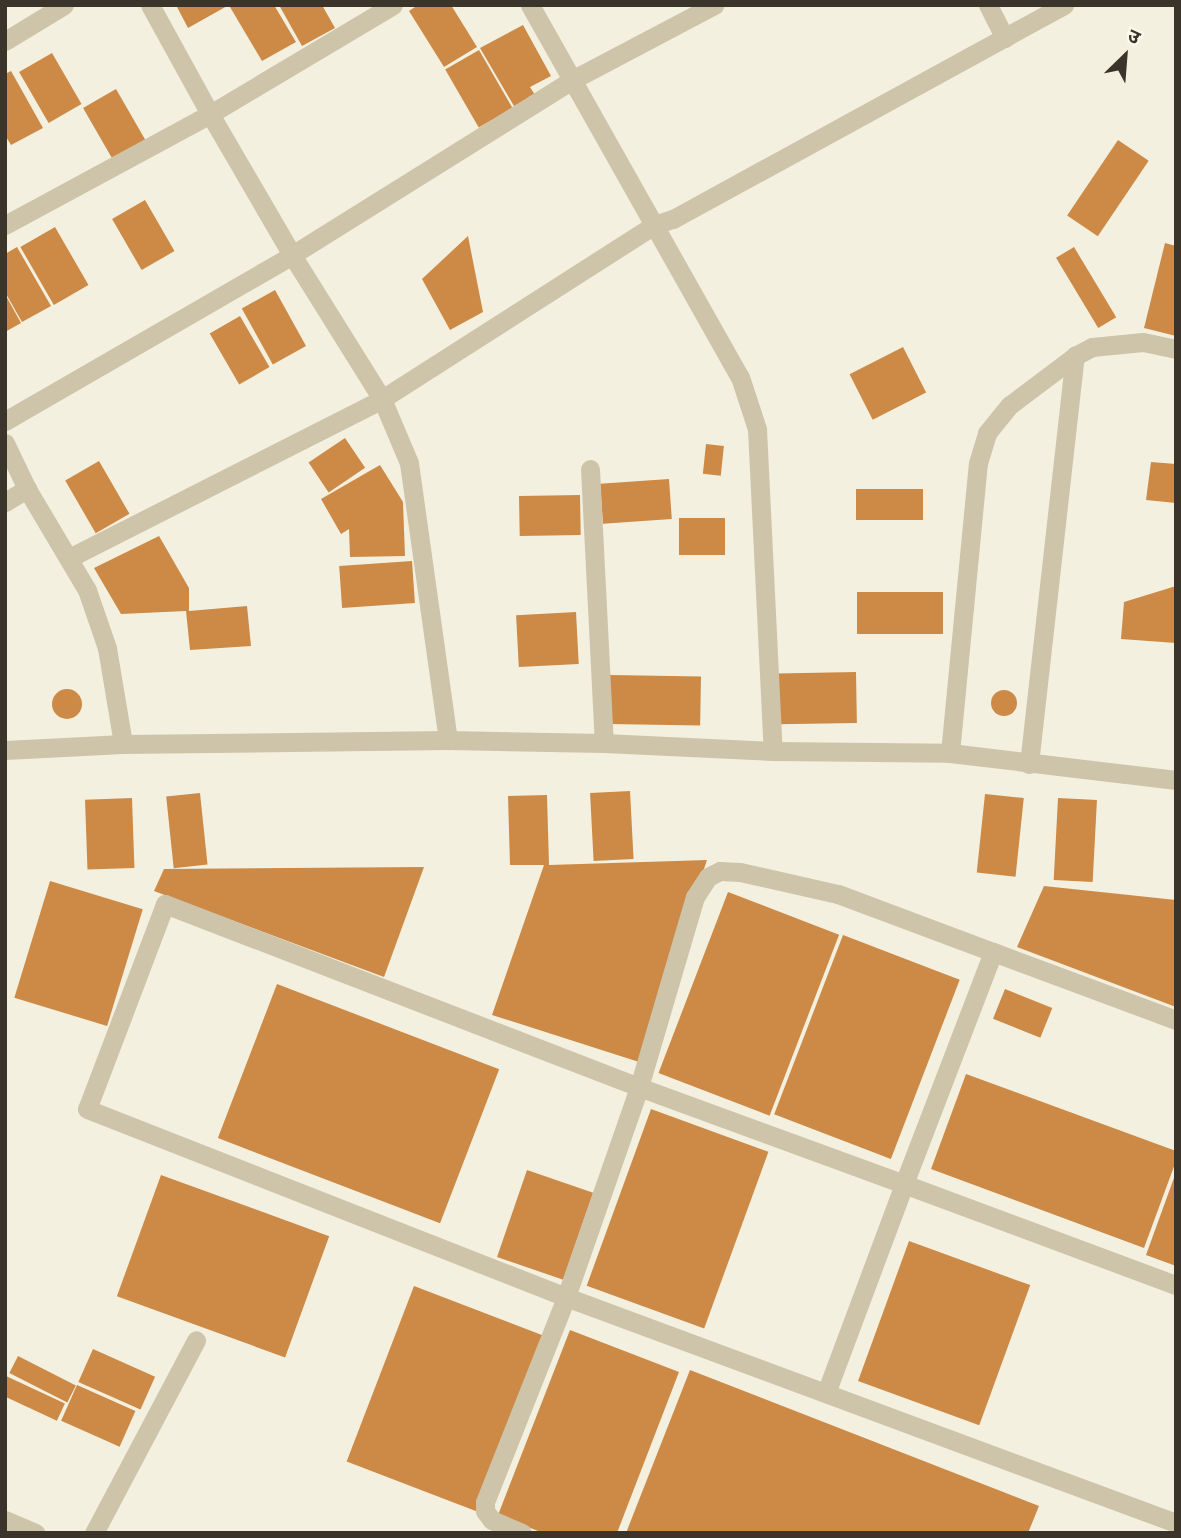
<!DOCTYPE html>
<meta charset="utf-8">
<style>
body{margin:0}
#map{position:relative;width:1181px;height:1538px;overflow:hidden;background:#f4f0df;font-family:Montserrat,"Noto Sans Devanagari",sans-serif}
div>[style]{position:absolute}
.building>*{inset:0;background:#cc8a46;transform-origin:0 0}
.round{border-radius:50%}
.minor>*{height:19px;margin:-9.5px;padding:0 9.5px;transform-origin:9.5px;border-radius:9.5px;background:#cec4aa}
span{translate:-50% -50%;white-space:nowrap;text-align:center;line-height:1.15;-webkit-text-stroke:6px #fbf8ec;paint-order:stroke}
.frame{position:absolute;inset:0;border:7px solid #3b342a;pointer-events:none}
.north{position:absolute;left:1090px;top:21px;width:70px;height:70px;-webkit-text-stroke:5px #fbf8ec;paint-order:stroke;rotate:25deg;font-size:19px;font-weight:700;line-height:28px;text-align:center;color:#3b342a}
.north::after{content:'';display:block;margin:auto;width:24px;height:32px;background:#3b342a;clip-path:polygon(50% 0,100% 100%,50% 72%,0 100%)}
</style>
<div id="map">
<div class="building">
<i style="clip-path:polygon(176px 5px,229px 5px,188px 28px)"></i>
<i style="clip-path:polygon(234px 5px,274px 5px,296px 42px,262px 61px,230px 7px)"></i>
<i style="clip-path:polygon(279px 5px,322px 5px,335px 28px,302px 46px)"></i>
<i style="clip-path:polygon(418px 5px,451px 5px,477px 47px,444px 67px,409px 11px)"></i>
<i style="clip-path:polygon(523px 25px,551px 76px,530px 87px,535px 95px,514px 106px,480px 48px)"></i>
<i style="left:479px;top:50px;width:67px;height:39px;rotate:60deg"></i>
<i style="left:52px;top:53px;width:59px;height:38px;rotate:60deg"></i>
<i style="clip-path:polygon(11px 71px,43px 128px,11px 145px,5px 135px,5px 74px)"></i>
<i style="left:116px;top:89px;width:66px;height:38px;rotate:60deg"></i>
<i style="left:1118px;top:140px;width:37px;height:91px;rotate:34deg"></i>
<i style="left:145px;top:200px;width:59px;height:38px;rotate:60deg"></i>
<i style="left:55px;top:227px;width:67px;height:40px;rotate:60deg"></i>
<i style="clip-path:polygon(468px 236px,483px 312px,450px 330px,422px 279px)"></i>
<i style="clip-path:polygon(1165px 243px,1176px 246px,1176px 336px,1144px 328px)"></i>
<i style="clip-path:polygon(17px 247px,51px 306px,22px 322px,5px 292px,5px 254px)"></i>
<i style="left:1074px;top:247px;width:82px;height:21px;rotate:59deg"></i>
<i style="left:275px;top:290px;width:64px;height:38px;rotate:61deg"></i>
<i style="clip-path:polygon(5px 294px,21px 323px,5px 332px)"></i>
<i style="left:240px;top:316px;width:59px;height:35px;rotate:60deg"></i>
<i style="left:903px;top:347px;width:51px;height:60px;rotate:63deg"></i>
<i style="left:345px;top:438px;width:36px;height:44px;rotate:56deg"></i>
<i style="left:706px;top:444px;width:18px;height:30px;rotate:6deg"></i>
<i style="left:99px;top:461px;width:61px;height:39px;rotate:60deg"></i>
<i style="clip-path:polygon(1151px 462px,1176px 464px,1176px 503px,1146px 500px)"></i>
<i style="clip-path:polygon(380px 465px,403px 502px,405px 556px,350px 557px,349px 529px,341px 534px,321px 499px)"></i>
<i style="left:669px;top:479px;width:40px;height:69px;rotate:86deg"></i>
<i style="left:856px;top:489px;width:67px;height:31px"></i>
<i style="left:580px;top:495px;width:40px;height:61px;rotate:89deg"></i>
<i style="left:679px;top:518px;width:46px;height:37px"></i>
<i style="clip-path:polygon(159px 536px,189px 588px,189px 611px,247px 606px,251px 646px,190px 650px,186px 611px,121px 614px,94px 568px)"></i>
<i style="left:412px;top:561px;width:42px;height:73px;rotate:86deg"></i>
<i style="clip-path:polygon(1176px 586px,1176px 643px,1121px 639px,1124px 602px)"></i>
<i style="left:943px;top:592px;width:42px;height:86px;rotate:90deg"></i>
<i style="left:576px;top:612px;width:52px;height:60px;rotate:87deg"></i>
<i style="left:856px;top:672px;width:51px;height:79px;rotate:89deg"></i>
<i style="left:610px;top:675px;width:91px;height:49px;rotate:1deg"></i>
<i class="round" style="left:52px;top:689px;width:30px;height:30px"></i>
<i class="round" style="left:991px;top:690px;width:26px;height:26px"></i>
<i style="left:630px;top:791px;width:68px;height:40px;rotate:87deg"></i>
<i style="left:200px;top:793px;width:72px;height:34px;rotate:84deg"></i>
<i style="left:985px;top:794px;width:39px;height:79px;rotate:6deg"></i>
<i style="clip-path:polygon(547px 795px,549px 865px,707px 860px,639px 1062px,492px 1015px,544px 865px,510px 865px,508px 796px)"></i>
<i style="left:132px;top:798px;width:70px;height:47px;rotate:88deg"></i>
<i style="left:1058px;top:798px;width:39px;height:82px;rotate:3deg"></i>
<i style="clip-path:polygon(424px 867px,384px 977px,154px 891px,164px 869px)"></i>
<i style="left:50px;top:881px;width:97px;height:122px;rotate:17deg"></i>
<i style="clip-path:polygon(1044px 886px,1176px 900px,1176px 1007px,1017px 947px)"></i>
<i style="left:728px;top:892px;width:119px;height:194px;rotate:21deg"></i>
<i style="left:843px;top:935px;width:125px;height:192px;rotate:21deg"></i>
<i style="left:277px;top:984px;width:238px;height:165px;rotate:21deg"></i>
<i style="left:1005px;top:989px;width:51px;height:32px;rotate:22deg"></i>
<i style="clip-path:polygon(966px 1074px,1176px 1151px,1176px 1161px,1144px 1248px,931px 1169px)"></i>
<i style="left:651px;top:1109px;width:125px;height:188px;rotate:20deg"></i>
<i style="left:527px;top:1170px;width:70px;height:92px;rotate:19deg"></i>
<i style="left:161px;top:1175px;width:179px;height:129px;rotate:20deg"></i>
<i style="clip-path:polygon(1175px 1175px,1176px 1175px,1176px 1266px,1146px 1255px)"></i>
<i style="left:909px;top:1241px;width:129px;height:149px;rotate:20deg"></i>
<i style="left:414px;top:1286px;width:139px;height:188px;rotate:21deg"></i>
<i style="clip-path:polygon(570px 1330px,679px 1372px,617px 1533px,543px 1533px,498px 1515px)"></i>
<i style="left:93px;top:1349px;width:68px;height:36px;rotate:24deg"></i>
<i style="left:18px;top:1356px;width:65px;height:19px;rotate:27deg"></i>
<i style="clip-path:polygon(690px 1370px,1039px 1506px,1028px 1533px,626px 1533px)"></i>
<i style="left:6px;top:1376px;width:65px;height:19px;rotate:25deg"></i>
<i style="left:77px;top:1385px;width:64px;height:39px;rotate:24deg"></i>
</div>
<div class="minor">
<i style="left:393px;top:5px;width:213px;rotate:149.2deg"></i>
<i style="left:210px;top:114px;width:163px;rotate:59.8deg"></i>
<i style="left:292px;top:255px;width:170px;rotate:58deg"></i>
<i style="left:382px;top:399px;width:69px;rotate:67.1deg"></i>
<i style="left:409px;top:463px;width:280px;rotate:82deg"></i>
<i style="left:530px;top:5px;width:427px;rotate:60.6deg"></i>
<i style="left:740px;top:377px;width:55px;rotate:71.9deg"></i>
<i style="left:757px;top:429px;width:322px;rotate:87.2deg"></i>
<i style="left:988px;top:5px;width:37px;rotate:63deg"></i>
<i style="left:5px;top:41px;width:69px;rotate:-31.4deg"></i>
<i style="left:5px;top:225px;width:233px;rotate:-28.4deg"></i>
<i style="left:210px;top:114px;width:124px;rotate:-118.8deg"></i>
<i style="left:5px;top:421px;width:332px;rotate:-30deg"></i>
<i style="left:292px;top:255px;width:330px;rotate:-32deg"></i>
<i style="left:572px;top:80px;width:161px;rotate:-27.8deg"></i>
<i style="left:5px;top:443px;width:51px;rotate:64.4deg"></i>
<i style="left:27px;top:489px;width:117px;rotate:59.3deg"></i>
<i style="left:87px;top:590px;width:61px;rotate:71deg"></i>
<i style="left:107px;top:648px;width:97px;rotate:80.5deg"></i>
<i style="left:590px;top:469px;width:274px;rotate:87.1deg"></i>
<i style="left:5px;top:502px;width:26px;rotate:-31deg"></i>
<i style="left:69px;top:558px;width:351px;rotate:-26.9deg"></i>
<i style="left:382px;top:399px;width:323px;rotate:-32.6deg"></i>
<i style="left:654px;top:225px;width:20px;rotate:-18deg"></i>
<i style="left:673px;top:219px;width:446px;rotate:-28.7deg"></i>
<i style="left:5px;top:750px;width:118px;rotate:-2.9deg"></i>
<i style="left:123px;top:744px;width:325px;rotate:-0.7deg"></i>
<i style="left:448px;top:740px;width:156px;rotate:1.1deg"></i>
<i style="left:604px;top:743px;width:169px;rotate:2.7deg"></i>
<i style="left:773px;top:751px;width:177px;rotate:0.6deg"></i>
<i style="left:950px;top:753px;width:228px;rotate:6.8deg"></i>
<i style="left:950px;top:753px;width:291px;rotate:-84.5deg"></i>
<i style="left:978px;top:463px;width:31px;rotate:-73deg"></i>
<i style="left:987px;top:433px;width:36px;rotate:-51deg"></i>
<i style="left:1010px;top:405px;width:81px;rotate:-37deg"></i>
<i style="left:1075px;top:356px;width:19px;rotate:-28deg"></i>
<i style="left:1092px;top:347px;width:51px;rotate:-5.6deg"></i>
<i style="left:1143px;top:342px;width:34px;rotate:12deg"></i>
<i style="left:1029px;top:764px;width:411px;rotate:-83.6deg"></i>
<i style="left:1176px;top:1020px;width:195px;rotate:-159.6deg"></i>
<i style="left:993px;top:952px;width:248px;rotate:111deg"></i>
<i style="left:904px;top:1184px;width:282px;rotate:-159.9deg"></i>
<i style="left:639px;top:1087px;width:508px;rotate:-158.89deg"></i>
<i style="left:165px;top:904px;width:219px;rotate:110.8deg"></i>
<i style="left:87px;top:1109px;width:515px;rotate:21.43deg"></i>
<i style="left:566px;top:1297px;width:651px;rotate:20.33deg"></i>
<i style="left:826px;top:1393px;width:223px;rotate:-69.5deg"></i>
<i style="left:904px;top:1184px;width:290px;rotate:20.4deg"></i>
<i style="left:5px;top:1520px;width:33px;rotate:23deg"></i>
<i style="left:94px;top:1533px;width:218px;rotate:-62.1deg"></i>
<i style="left:522px;top:1533px;width:33px;rotate:-157deg"></i>
<i style="left:492px;top:1520px;width:11px;rotate:-128deg"></i>
<i style="left:485px;top:1511px;width:9px;rotate:-90deg"></i>
<i style="left:485px;top:1502px;width:220px;rotate:-68.4deg"></i>
<i style="left:566px;top:1297px;width:222px;rotate:-70.8deg"></i>
<i style="left:639px;top:1087px;width:198px;rotate:-73.6deg"></i>
<i style="left:695px;top:897px;width:24px;rotate:-57deg"></i>
<i style="left:708px;top:877px;width:13px;rotate:-27deg"></i>
<i style="left:720px;top:871px;width:20px;rotate:3deg"></i>
<i style="left:740px;top:872px;width:100px;rotate:12.7deg"></i>
<i style="left:838px;top:894px;width:165px;rotate:20.5deg"></i>
</div>
<div class="frame"></div>
<div class="north">उ</div>
</div>
